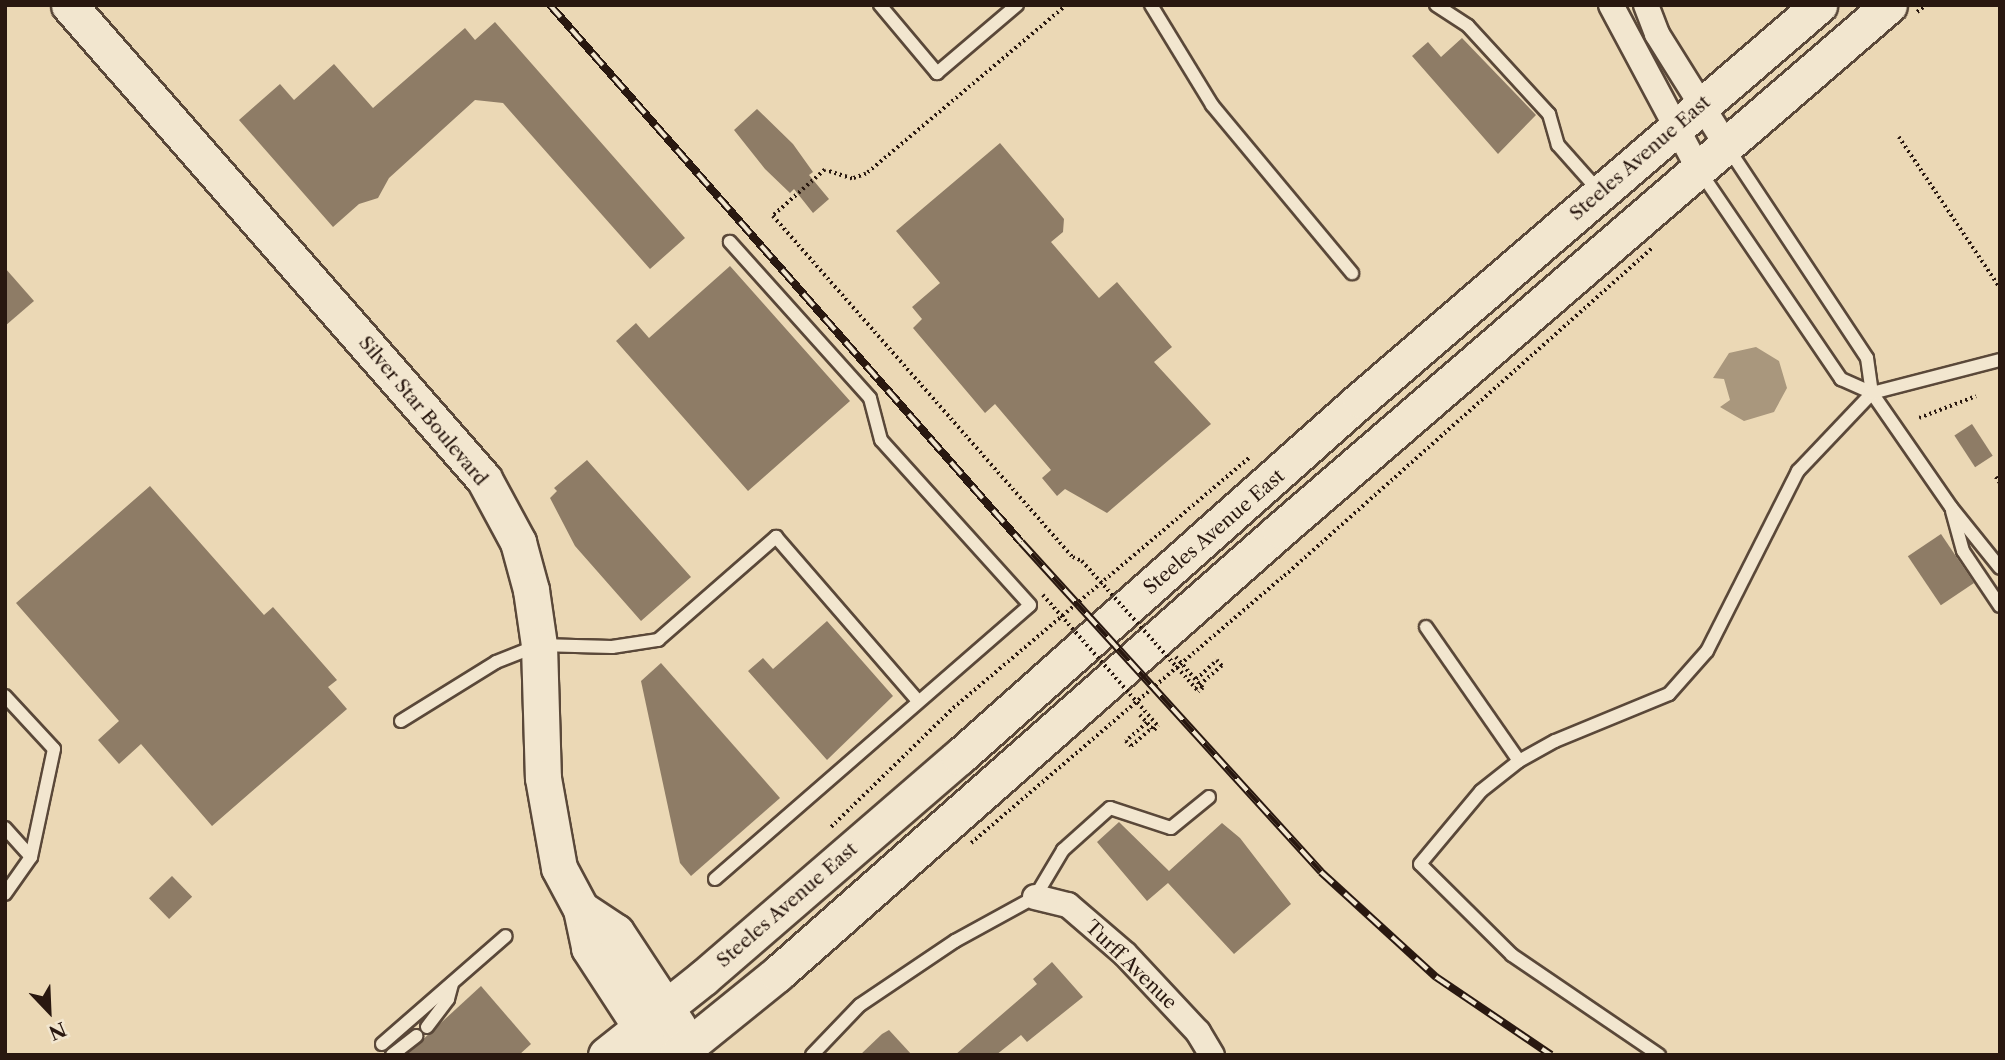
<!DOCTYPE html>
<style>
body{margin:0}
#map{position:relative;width:2005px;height:1060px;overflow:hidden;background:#ebd8b5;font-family:"Libre Caslon Text",serif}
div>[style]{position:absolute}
.water>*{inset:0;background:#a9977d}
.building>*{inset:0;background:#8e7c66;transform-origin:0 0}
.path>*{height:3.5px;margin-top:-1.75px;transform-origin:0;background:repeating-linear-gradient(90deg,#291810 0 2px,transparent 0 5.5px)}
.roads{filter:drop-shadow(2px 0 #5a4839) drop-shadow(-2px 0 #5a4839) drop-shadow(0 2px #5a4839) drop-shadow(0 -2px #5a4839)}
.lane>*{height:12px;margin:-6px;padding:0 6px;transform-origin:6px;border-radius:6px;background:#f2e6cf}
.street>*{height:24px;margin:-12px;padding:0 12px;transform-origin:12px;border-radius:12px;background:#f2e6cf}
.secondary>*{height:35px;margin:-17.5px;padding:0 17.5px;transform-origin:17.5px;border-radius:17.5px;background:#f2e6cf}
.rail>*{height:8px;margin-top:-4px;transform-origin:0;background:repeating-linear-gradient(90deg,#f2e6cf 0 16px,#291810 0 32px);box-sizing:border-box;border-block:2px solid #291810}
.path-bridge>*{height:3.5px;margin-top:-1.75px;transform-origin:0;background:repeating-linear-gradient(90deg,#291810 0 2px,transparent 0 5.5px)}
span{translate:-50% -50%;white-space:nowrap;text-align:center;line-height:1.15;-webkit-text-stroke:5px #f2e6cf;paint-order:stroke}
.street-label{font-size:19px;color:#291810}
.frame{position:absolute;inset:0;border:7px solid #291810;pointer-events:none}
.north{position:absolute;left:14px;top:976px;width:70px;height:70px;-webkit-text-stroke:5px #f2e6cf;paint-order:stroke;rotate:157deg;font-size:19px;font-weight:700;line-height:28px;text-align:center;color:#291810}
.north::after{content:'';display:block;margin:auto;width:24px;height:32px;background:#291810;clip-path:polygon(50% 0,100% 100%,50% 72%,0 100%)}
</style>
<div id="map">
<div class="water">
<i style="clip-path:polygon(1756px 347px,1779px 361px,1787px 388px,1774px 412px,1744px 421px,1720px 407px,1730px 400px,1724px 379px,1713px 378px,1729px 353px)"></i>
</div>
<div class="building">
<i style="clip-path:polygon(495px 22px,685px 238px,650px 269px,503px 103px,475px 100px,389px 178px,378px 198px,359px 204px,333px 227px,239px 120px,280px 84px,294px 100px,334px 64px,373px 108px,465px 28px,475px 40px)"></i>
<i style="clip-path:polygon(1462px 38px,1536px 115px,1498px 154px,1412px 56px,1428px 42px,1441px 57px)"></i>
<i style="clip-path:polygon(757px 109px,793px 144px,813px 172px,809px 175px,829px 199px,813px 213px,794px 189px,790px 193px,765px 169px,734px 130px)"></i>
<i style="clip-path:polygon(1000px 143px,1064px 219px,1063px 232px,1051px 242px,1099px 298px,1117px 282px,1172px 347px,1154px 362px,1211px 424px,1107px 513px,1065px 489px,1057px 496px,1042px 478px,1051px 470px,995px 404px,985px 413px,913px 328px,922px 319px,912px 307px,940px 283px,896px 231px)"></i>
<i style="clip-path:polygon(730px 266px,850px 401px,748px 491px,616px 341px,636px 323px,649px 338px)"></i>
<i style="clip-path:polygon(5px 268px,34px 301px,5px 326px)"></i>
<i style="left:1972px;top:424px;width:38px;height:21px;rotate:57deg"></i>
<i style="clip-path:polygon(587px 460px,691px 577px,641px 621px,575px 546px,550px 498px,557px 491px,554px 488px)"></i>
<i style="clip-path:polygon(150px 486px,264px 615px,273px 607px,337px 680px,328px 687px,347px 709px,212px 826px,141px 744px,119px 764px,98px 740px,119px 721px,16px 603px)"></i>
<i style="left:1941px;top:534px;width:59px;height:40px;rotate:56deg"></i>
<i style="clip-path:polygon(827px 621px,893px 696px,827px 760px,748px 671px,763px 658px,773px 669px)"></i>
<i style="clip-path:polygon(661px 663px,780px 798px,691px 876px,680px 863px,641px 681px)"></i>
<i style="clip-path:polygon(1119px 822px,1169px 871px,1222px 823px,1240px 838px,1291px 904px,1234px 954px,1168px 883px,1147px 901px,1097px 842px)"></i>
<i style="left:172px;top:876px;width:29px;height:32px;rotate:46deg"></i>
<i style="clip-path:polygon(1052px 962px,1083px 997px,1027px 1042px,1021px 1035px,996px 1055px,955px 1055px,1037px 984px,1033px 979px)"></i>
<i style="clip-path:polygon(481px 986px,531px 1044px,519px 1055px,406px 1055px)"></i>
<i style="clip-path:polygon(889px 1030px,912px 1055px,860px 1055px,882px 1034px)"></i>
</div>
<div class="path">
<i style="left:1067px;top:5px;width:263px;rotate:139.9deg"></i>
<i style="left:866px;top:174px;width:15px;rotate:160deg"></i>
<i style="left:852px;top:179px;width:28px;rotate:-162deg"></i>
<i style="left:825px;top:170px;width:69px;rotate:138.5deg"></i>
<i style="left:773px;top:216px;width:454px;rotate:48.7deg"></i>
<i style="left:1073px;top:557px;width:10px;rotate:24deg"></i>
<i style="left:1917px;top:12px;width:11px;rotate:-38deg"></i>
<i style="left:1899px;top:137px;width:182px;rotate:56.2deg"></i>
<i style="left:1919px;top:418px;width:61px;rotate:-21.1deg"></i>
<i style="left:1996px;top:477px;width:7px;rotate:56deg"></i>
<i style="left:1176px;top:657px;width:41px;rotate:48.9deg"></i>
<i style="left:1203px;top:688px;width:6px;rotate:135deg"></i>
<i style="left:1196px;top:679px;width:28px;rotate:-42deg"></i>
<i style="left:1217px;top:660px;width:8px;rotate:50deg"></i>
<i style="left:1222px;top:666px;width:35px;rotate:139deg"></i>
<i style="left:1140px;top:715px;width:21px;rotate:47deg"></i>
<i style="left:1154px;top:730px;width:6px;rotate:-45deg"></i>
<i style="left:1147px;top:723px;width:28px;rotate:139deg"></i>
<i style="left:1126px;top:741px;width:7px;rotate:45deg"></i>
<i style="left:1131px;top:746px;width:33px;rotate:-41deg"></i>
<i style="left:831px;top:827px;width:170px;rotate:-44.3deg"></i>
<i style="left:953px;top:708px;width:389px;rotate:-40.2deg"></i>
<i style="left:971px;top:843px;width:411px;rotate:-40.5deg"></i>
<i style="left:1284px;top:576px;width:494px;rotate:-41.7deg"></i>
</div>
<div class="roads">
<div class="lane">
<i style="left:880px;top:5px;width:89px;rotate:50deg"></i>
<i style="left:937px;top:73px;width:105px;rotate:-40.4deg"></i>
<i style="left:1151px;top:5px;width:117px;rotate:58.6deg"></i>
<i style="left:1212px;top:105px;width:219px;rotate:50.2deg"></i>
<i style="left:1436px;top:5px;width:38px;rotate:33deg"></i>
<i style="left:1468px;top:26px;width:120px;rotate:47.4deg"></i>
<i style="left:1549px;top:114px;width:32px;rotate:74deg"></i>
<i style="left:1558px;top:145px;width:60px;rotate:48.4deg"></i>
<i style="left:1728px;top:148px;width:252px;rotate:56.5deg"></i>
<i style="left:1867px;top:358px;width:35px;rotate:82deg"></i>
<i style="left:1872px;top:393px;width:139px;rotate:55.3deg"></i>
<i style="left:1951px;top:507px;width:78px;rotate:51.2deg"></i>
<i style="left:1699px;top:170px;width:253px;rotate:55.8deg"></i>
<i style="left:1841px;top:379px;width:34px;rotate:24deg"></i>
<i style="left:1952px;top:511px;width:41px;rotate:74.6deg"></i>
<i style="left:1963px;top:551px;width:66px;rotate:56.1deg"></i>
<i style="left:1426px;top:627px;width:163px;rotate:55.2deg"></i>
<i style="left:5px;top:696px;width:72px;rotate:47.2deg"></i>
<i style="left:54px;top:749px;width:110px;rotate:102deg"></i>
<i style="left:401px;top:721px;width:112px;rotate:-31.8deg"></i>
<i style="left:496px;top:662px;width:46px;rotate:-21.6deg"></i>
<i style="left:539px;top:645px;width:73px;rotate:1.6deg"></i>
<i style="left:612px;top:647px;width:47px;rotate:-8.7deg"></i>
<i style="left:658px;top:640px;width:157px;rotate:-41.1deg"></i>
<i style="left:776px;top:537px;width:217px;rotate:49.1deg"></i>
<i style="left:5px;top:828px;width:39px;rotate:48deg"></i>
<i style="left:31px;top:857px;width:45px;rotate:125.1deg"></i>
<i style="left:715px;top:879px;width:417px;rotate:-41deg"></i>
<i style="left:1030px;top:605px;width:222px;rotate:-132.1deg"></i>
<i style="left:881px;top:440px;width:43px;rotate:-104.7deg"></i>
<i style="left:870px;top:398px;width:210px;rotate:-131.9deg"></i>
<i style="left:427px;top:1027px;width:35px;rotate:-53deg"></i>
<i style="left:448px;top:999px;width:16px;rotate:-75deg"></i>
<i style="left:382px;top:1044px;width:164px;rotate:-41.1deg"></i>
<i style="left:392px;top:1055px;width:31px;rotate:-38deg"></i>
<i style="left:812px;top:1055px;width:69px;rotate:-46.2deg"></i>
<i style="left:860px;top:1005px;width:115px;rotate:-34deg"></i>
<i style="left:955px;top:941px;width:91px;rotate:-28.8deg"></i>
<i style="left:1035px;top:897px;width:55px;rotate:-59.2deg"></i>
<i style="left:1063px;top:850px;width:63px;rotate:-41.8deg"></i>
<i style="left:1110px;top:808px;width:64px;rotate:18.2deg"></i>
<i style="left:1171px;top:828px;width:49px;rotate:-39.2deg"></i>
<i style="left:1659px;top:1055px;width:178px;rotate:-145.8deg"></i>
<i style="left:1512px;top:955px;width:129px;rotate:-135.3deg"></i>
<i style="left:1420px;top:864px;width:95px;rotate:-50.1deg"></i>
<i style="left:1481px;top:791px;width:48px;rotate:-38.3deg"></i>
<i style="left:1519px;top:761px;width:41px;rotate:-29.1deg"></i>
<i style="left:1555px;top:741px;width:123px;rotate:-22.4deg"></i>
<i style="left:1669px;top:694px;width:57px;rotate:-48.5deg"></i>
<i style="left:1707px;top:651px;width:202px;rotate:-63.2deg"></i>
<i style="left:1798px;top:471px;width:108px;rotate:-46.5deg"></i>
<i style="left:1872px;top:393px;width:132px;rotate:-14.5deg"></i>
</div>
<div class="street">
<i style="left:1611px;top:5px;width:187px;rotate:61.9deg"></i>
<i style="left:1646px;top:5px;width:31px;rotate:69deg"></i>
<i style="left:1657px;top:34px;width:132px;rotate:58deg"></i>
<i style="left:1035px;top:897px;width:34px;rotate:14deg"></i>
<i style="left:1068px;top:905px;width:75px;rotate:40.7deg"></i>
<i style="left:1125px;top:954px;width:107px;rotate:46.9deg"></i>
<i style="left:1198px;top:1032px;width:27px;rotate:59deg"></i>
</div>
<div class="secondary">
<i style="left:69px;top:5px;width:630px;rotate:48.8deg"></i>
<i style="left:484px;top:479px;width:72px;rotate:61.6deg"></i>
<i style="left:518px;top:542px;width:50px;rotate:74.8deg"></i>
<i style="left:531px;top:590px;width:56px;rotate:81.7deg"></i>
<i style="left:539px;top:645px;width:133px;rotate:88.3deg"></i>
<i style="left:543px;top:778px;width:91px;rotate:79.9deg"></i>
<i style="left:559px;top:868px;width:47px;rotate:61.8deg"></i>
<i style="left:581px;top:909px;width:40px;rotate:78deg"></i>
<i style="left:589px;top:948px;width:117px;rotate:56.9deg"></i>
<i style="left:581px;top:909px;width:42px;rotate:33.3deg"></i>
<i style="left:616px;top:932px;width:113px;rotate:56.6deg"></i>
<i style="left:606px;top:1055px;width:125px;rotate:-38.5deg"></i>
<i style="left:704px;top:977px;width:337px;rotate:-40.8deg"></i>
<i style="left:959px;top:757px;width:537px;rotate:-41.68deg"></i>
<i style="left:1360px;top:400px;width:606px;rotate:-40.71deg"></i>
<i style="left:677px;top:1055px;width:129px;rotate:-39deg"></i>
<i style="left:777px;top:974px;width:671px;rotate:-41.43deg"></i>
<i style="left:1280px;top:530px;width:804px;rotate:-40.76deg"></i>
</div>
</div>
<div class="rail">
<i style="left:550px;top:5px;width:714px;rotate:48.75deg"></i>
<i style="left:1021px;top:542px;width:446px;rotate:47.7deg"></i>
<i style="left:1321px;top:872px;width:156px;rotate:42.4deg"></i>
<i style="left:1436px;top:977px;width:139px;rotate:34.1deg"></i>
</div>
<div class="path-bridge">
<i style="left:1082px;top:561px;width:176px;rotate:48.2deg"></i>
<i style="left:1043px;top:595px;width:174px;rotate:48.7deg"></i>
</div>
<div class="street-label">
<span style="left:1640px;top:158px;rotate:-41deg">Steeles Avenue East</span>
<span style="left:423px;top:411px;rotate:50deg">Silver Star Boulevard</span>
<span style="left:1214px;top:532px;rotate:-41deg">Steeles Avenue East</span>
<span style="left:787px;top:905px;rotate:-41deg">Steeles Avenue East</span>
<span style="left:1131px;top:965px;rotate:44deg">Turff Avenue</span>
</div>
<div class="frame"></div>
<div class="north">N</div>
</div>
